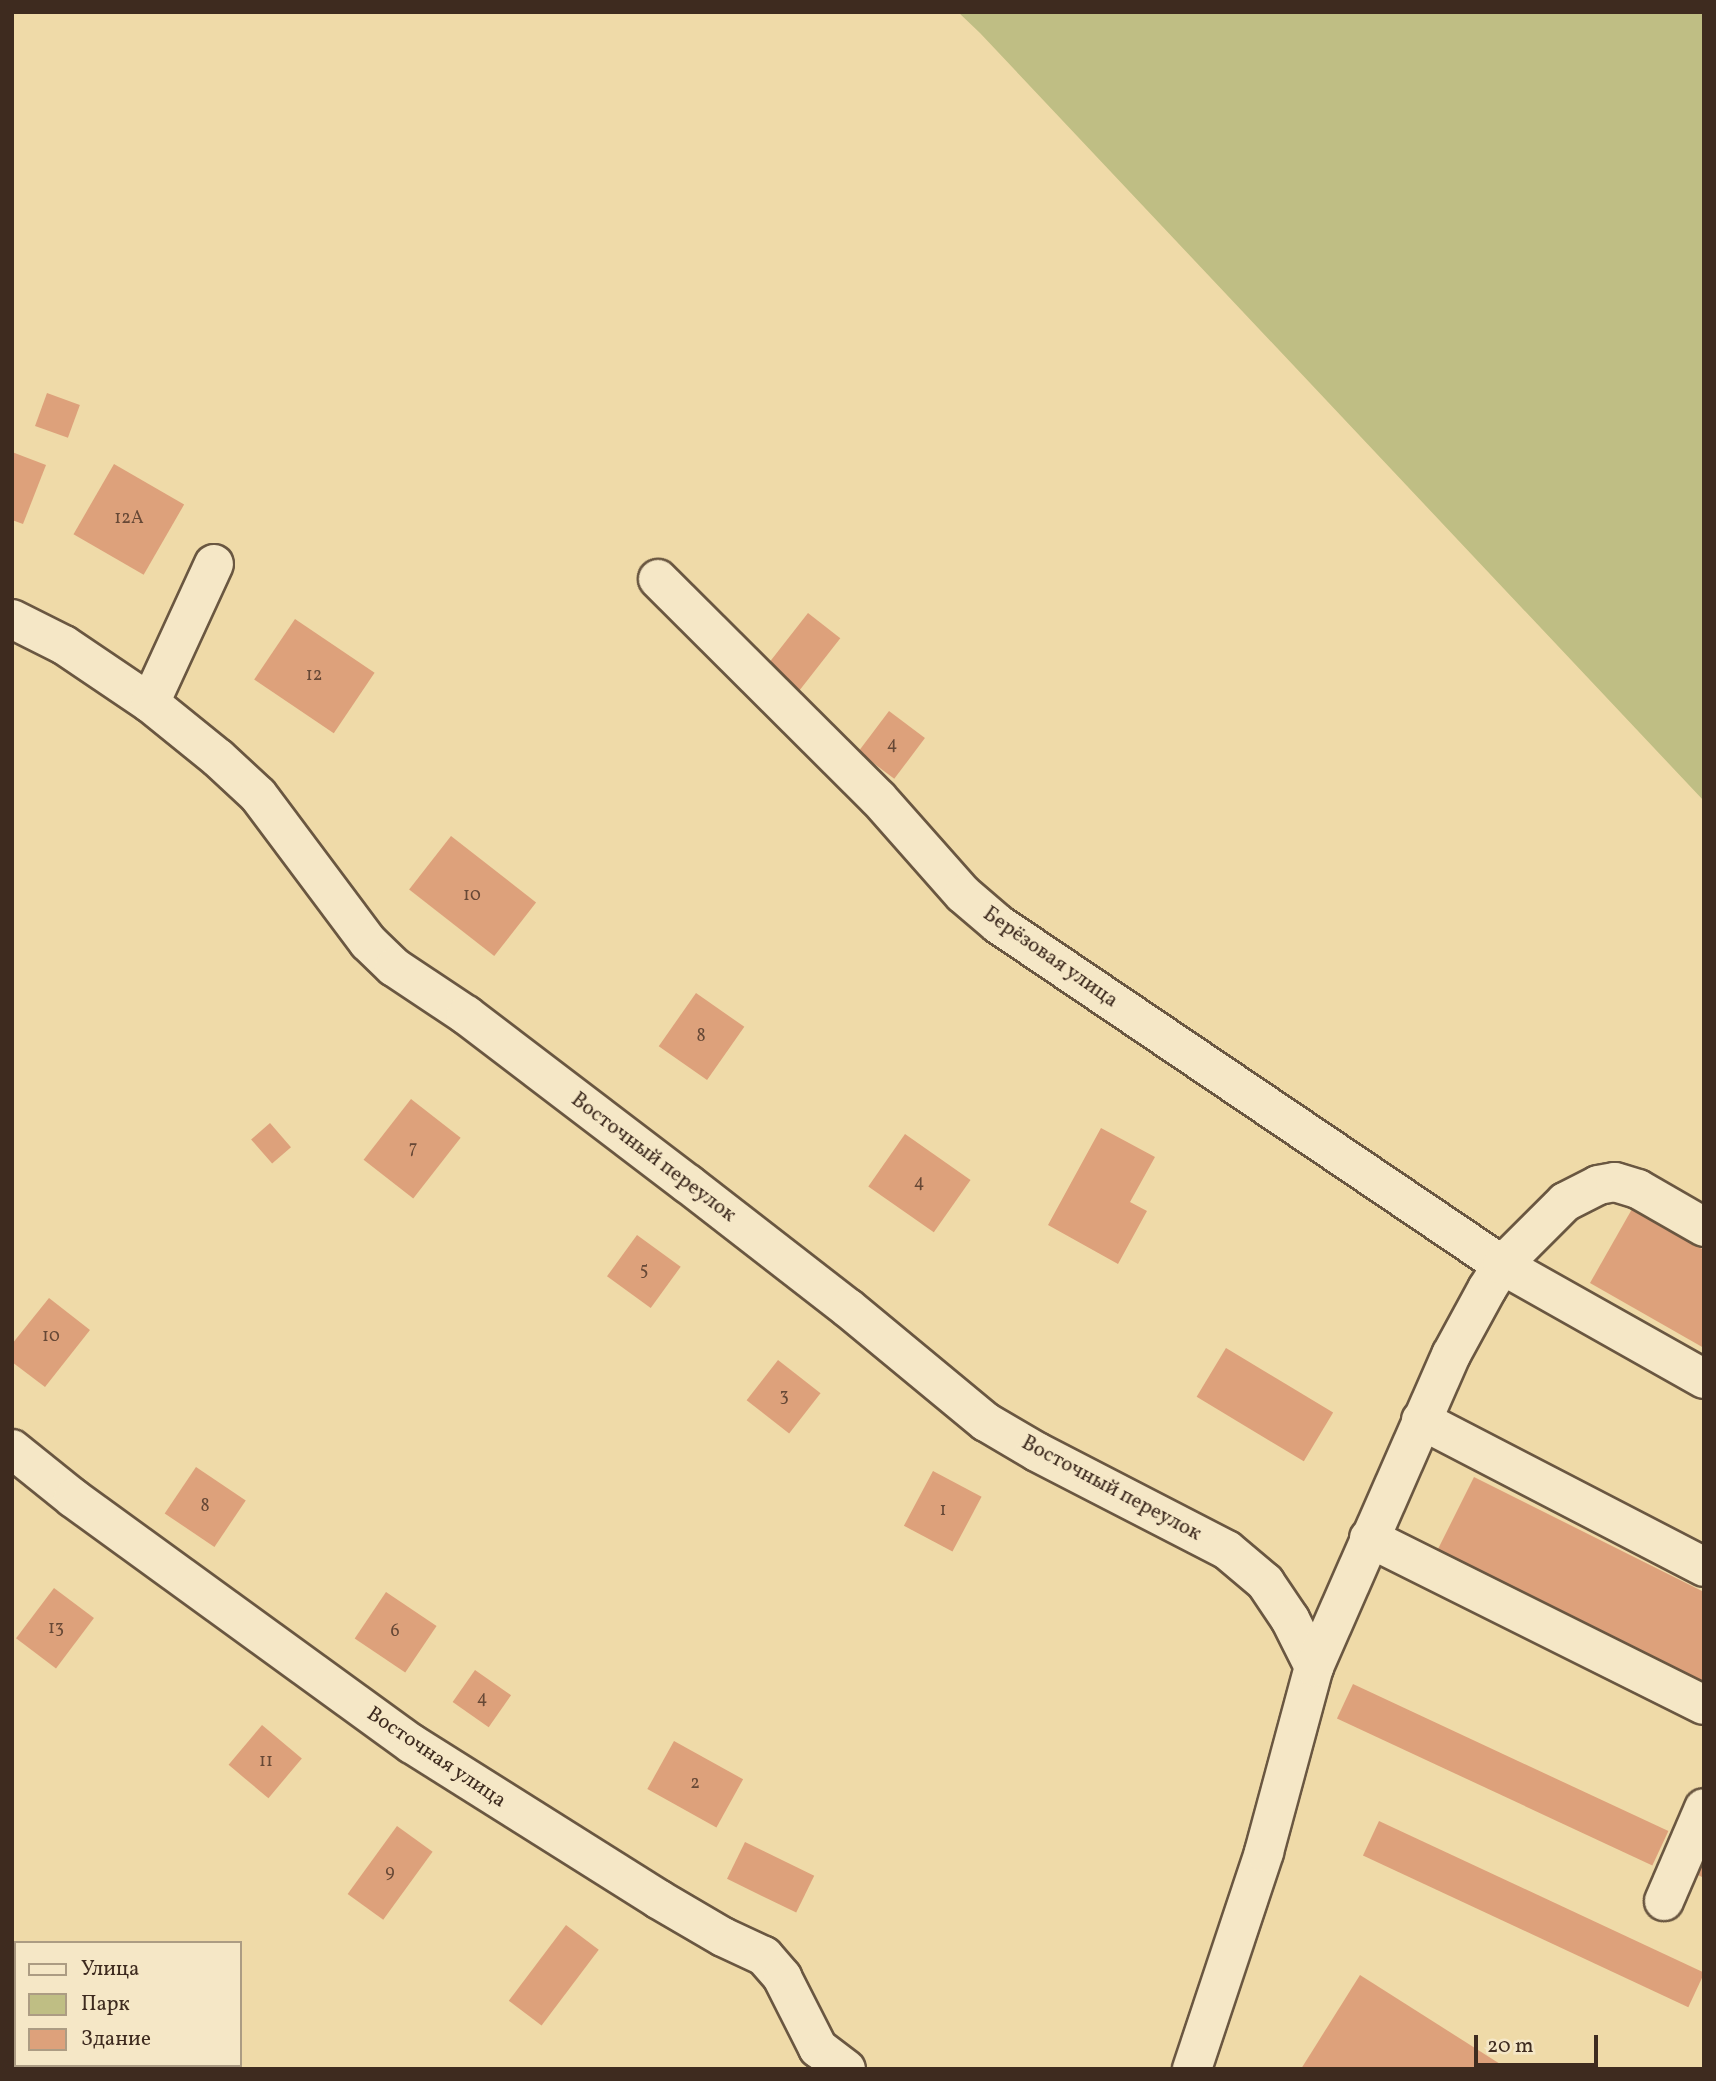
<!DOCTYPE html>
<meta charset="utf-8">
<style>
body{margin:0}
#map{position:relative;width:1716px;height:2081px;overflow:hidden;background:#efdaa8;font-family:Vollkorn,serif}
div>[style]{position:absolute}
.green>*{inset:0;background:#bfbe84}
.building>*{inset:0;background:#dda17b;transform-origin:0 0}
.roads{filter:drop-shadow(2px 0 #6a5741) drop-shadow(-2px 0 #6a5741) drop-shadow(0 2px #6a5741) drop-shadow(0 -2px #6a5741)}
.minor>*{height:38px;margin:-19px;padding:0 19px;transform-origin:19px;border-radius:19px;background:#f5e7c6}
span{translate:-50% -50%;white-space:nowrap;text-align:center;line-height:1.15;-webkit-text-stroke:7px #f5e7c6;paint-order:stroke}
.number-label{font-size:18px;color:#664836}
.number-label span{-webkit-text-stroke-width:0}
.street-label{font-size:21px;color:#3e2b1f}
.frame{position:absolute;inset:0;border:14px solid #3e2b1f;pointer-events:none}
.legend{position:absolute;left:14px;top:1941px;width:228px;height:126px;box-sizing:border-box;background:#f5e7c6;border:2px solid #ac9c83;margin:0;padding:9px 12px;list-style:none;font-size:21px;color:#3e2b1f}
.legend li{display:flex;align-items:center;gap:14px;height:35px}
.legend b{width:35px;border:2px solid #ac9c83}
.scale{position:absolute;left:1474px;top:2035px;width:124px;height:32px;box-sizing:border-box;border:4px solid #3e2b1f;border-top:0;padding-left:9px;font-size:21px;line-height:24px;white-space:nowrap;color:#3e2b1f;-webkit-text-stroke:5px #f5e7c6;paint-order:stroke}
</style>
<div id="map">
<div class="green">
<i style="clip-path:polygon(958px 12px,1704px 12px,1704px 801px,980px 33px)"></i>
</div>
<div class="building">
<i style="left:47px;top:393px;width:35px;height:35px;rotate:20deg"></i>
<i style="clip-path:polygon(12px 452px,46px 465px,23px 524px,12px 520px)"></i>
<i style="left:114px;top:464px;width:81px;height:81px;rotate:30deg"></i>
<i style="left:808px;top:613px;width:41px;height:68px;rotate:38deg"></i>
<i style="left:295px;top:619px;width:96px;height:73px;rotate:34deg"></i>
<i style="left:889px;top:711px;width:45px;height:51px;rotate:37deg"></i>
<i style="left:451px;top:836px;width:108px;height:68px;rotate:38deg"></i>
<i style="left:696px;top:993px;width:59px;height:65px;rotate:35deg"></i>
<i style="left:411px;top:1099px;width:63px;height:77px;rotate:38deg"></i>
<i style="left:270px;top:1123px;width:32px;height:25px;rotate:49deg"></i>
<i style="clip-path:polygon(1101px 1128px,1155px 1157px,1130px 1202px,1147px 1211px,1118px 1264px,1048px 1225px)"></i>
<i style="left:905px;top:1134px;width:80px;height:64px;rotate:35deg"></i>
<i style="clip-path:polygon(1632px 1209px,1704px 1250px,1704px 1348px,1590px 1283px)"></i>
<i style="left:637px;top:1235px;width:54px;height:51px;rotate:36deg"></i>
<i style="clip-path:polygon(49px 1298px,90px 1330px,45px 1387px,12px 1362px,12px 1344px)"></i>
<i style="left:1226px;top:1348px;width:125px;height:57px;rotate:31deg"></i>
<i style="left:778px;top:1360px;width:54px;height:51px;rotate:38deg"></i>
<i style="left:196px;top:1467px;width:60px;height:56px;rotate:34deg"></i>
<i style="left:933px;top:1471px;width:55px;height:62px;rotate:28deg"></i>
<i style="clip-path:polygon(1474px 1477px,1704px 1592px,1704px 1684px,1437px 1551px)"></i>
<i style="left:54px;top:1588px;width:50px;height:63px;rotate:37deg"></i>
<i style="left:386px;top:1592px;width:61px;height:56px;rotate:34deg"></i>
<i style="left:475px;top:1670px;width:44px;height:39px;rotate:35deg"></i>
<i style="left:1353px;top:1684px;width:348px;height:38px;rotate:25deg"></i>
<i style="left:262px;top:1725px;width:52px;height:52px;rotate:40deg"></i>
<i style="left:674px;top:1741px;width:79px;height:55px;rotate:29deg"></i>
<i style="left:1379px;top:1821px;width:359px;height:38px;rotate:25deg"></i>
<i style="left:397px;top:1826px;width:44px;height:84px;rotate:36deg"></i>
<i style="left:745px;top:1842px;width:77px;height:41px;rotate:26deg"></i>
<i style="clip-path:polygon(1704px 1857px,1704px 1878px,1696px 1874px)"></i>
<i style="left:566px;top:1925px;width:41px;height:95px;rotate:37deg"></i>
<i style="clip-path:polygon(1360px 1975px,1508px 2069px,1301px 2069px)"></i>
</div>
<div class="roads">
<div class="minor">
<i style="left:658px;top:579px;width:310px;rotate:44.9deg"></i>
<i style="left:878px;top:798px;width:128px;rotate:48.5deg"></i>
<i style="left:963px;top:894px;width:46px;rotate:40.6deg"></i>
<i style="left:998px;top:924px;width:609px;rotate:34.08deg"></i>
<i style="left:1502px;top:1265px;width:232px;rotate:29.4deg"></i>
<i style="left:12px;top:619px;width:58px;rotate:26.6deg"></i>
<i style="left:64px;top:645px;width:104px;rotate:34deg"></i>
<i style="left:150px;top:703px;width:87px;rotate:39deg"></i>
<i style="left:218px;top:758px;width:54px;rotate:42.8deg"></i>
<i style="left:258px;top:795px;width:184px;rotate:53.2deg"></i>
<i style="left:368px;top:942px;width:36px;rotate:44deg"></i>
<i style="left:394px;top:967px;width:87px;rotate:33.7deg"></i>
<i style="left:466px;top:1015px;width:279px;rotate:37.3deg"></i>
<i style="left:688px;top:1184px;width:202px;rotate:37.8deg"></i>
<i style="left:848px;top:1308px;width:179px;rotate:39.6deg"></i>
<i style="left:986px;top:1422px;width:59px;rotate:30.5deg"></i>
<i style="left:1037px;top:1452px;width:214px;rotate:27.3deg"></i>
<i style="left:1227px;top:1550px;width:50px;rotate:40.1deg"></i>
<i style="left:1265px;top:1582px;width:45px;rotate:56deg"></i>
<i style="left:1290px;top:1619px;width:54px;rotate:63.4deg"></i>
<i style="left:150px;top:703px;width:153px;rotate:-65.3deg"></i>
<i style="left:1421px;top:1420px;width:319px;rotate:27.4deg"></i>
<i style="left:12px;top:1449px;width:78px;rotate:38.8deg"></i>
<i style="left:73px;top:1498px;width:419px;rotate:36deg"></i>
<i style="left:412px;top:1744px;width:291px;rotate:32.2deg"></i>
<i style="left:658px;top:1899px;width:75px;rotate:30.3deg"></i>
<i style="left:723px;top:1937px;width:45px;rotate:24.9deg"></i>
<i style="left:764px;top:1956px;width:28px;rotate:49deg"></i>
<i style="left:782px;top:1977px;width:80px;rotate:63.1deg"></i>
<i style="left:818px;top:2048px;width:35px;rotate:37deg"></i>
<i style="left:1369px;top:1538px;width:374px;rotate:26.5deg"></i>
<i style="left:1664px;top:1901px;width:101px;rotate:-66.7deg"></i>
<i style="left:1192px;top:2069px;width:229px;rotate:-71.6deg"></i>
<i style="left:1264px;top:1852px;width:192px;rotate:-74.9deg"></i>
<i style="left:1314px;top:1667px;width:341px;rotate:-66.3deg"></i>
<i style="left:1451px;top:1355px;width:75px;rotate:-61.4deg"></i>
<i style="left:1487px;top:1289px;width:28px;rotate:-58deg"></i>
<i style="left:1502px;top:1265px;width:89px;rotate:-45deg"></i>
<i style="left:1565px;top:1202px;width:37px;rotate:-27deg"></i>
<i style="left:1598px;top:1185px;width:17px;rotate:-10deg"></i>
<i style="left:1615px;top:1182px;width:24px;rotate:17deg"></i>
<i style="left:1638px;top:1189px;width:76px;rotate:29.9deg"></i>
</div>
</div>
<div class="number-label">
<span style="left:129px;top:519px">12А</span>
<span style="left:314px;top:676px">12</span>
<span style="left:892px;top:745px">4</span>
<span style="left:472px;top:896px">10</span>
<span style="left:701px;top:1037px">8</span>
<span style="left:413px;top:1149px">7</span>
<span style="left:919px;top:1183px">4</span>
<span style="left:644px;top:1271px">5</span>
<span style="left:51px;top:1337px">10</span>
<span style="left:784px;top:1397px">3</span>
<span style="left:205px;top:1507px">8</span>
<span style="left:943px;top:1511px">1</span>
<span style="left:56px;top:1629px">13</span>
<span style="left:395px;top:1632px">6</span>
<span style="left:482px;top:1699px">4</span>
<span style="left:266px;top:1762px">11</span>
<span style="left:695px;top:1784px">2</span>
<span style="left:390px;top:1873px">9</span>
</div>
<div class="street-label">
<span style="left:1050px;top:958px;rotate:35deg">Берёзовая улица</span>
<span style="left:653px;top:1158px;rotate:37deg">Восточный переулок</span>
<span style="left:1111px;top:1489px;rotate:28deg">Восточный переулок</span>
<span style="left:436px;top:1758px;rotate:34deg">Восточная улица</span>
</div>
<div class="frame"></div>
<ul class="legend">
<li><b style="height:9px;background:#f5e7c6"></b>Улица</li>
<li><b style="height:19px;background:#bfbe84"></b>Парк</li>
<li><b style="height:19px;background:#dda17b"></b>Здание</li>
</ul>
<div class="scale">20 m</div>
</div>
